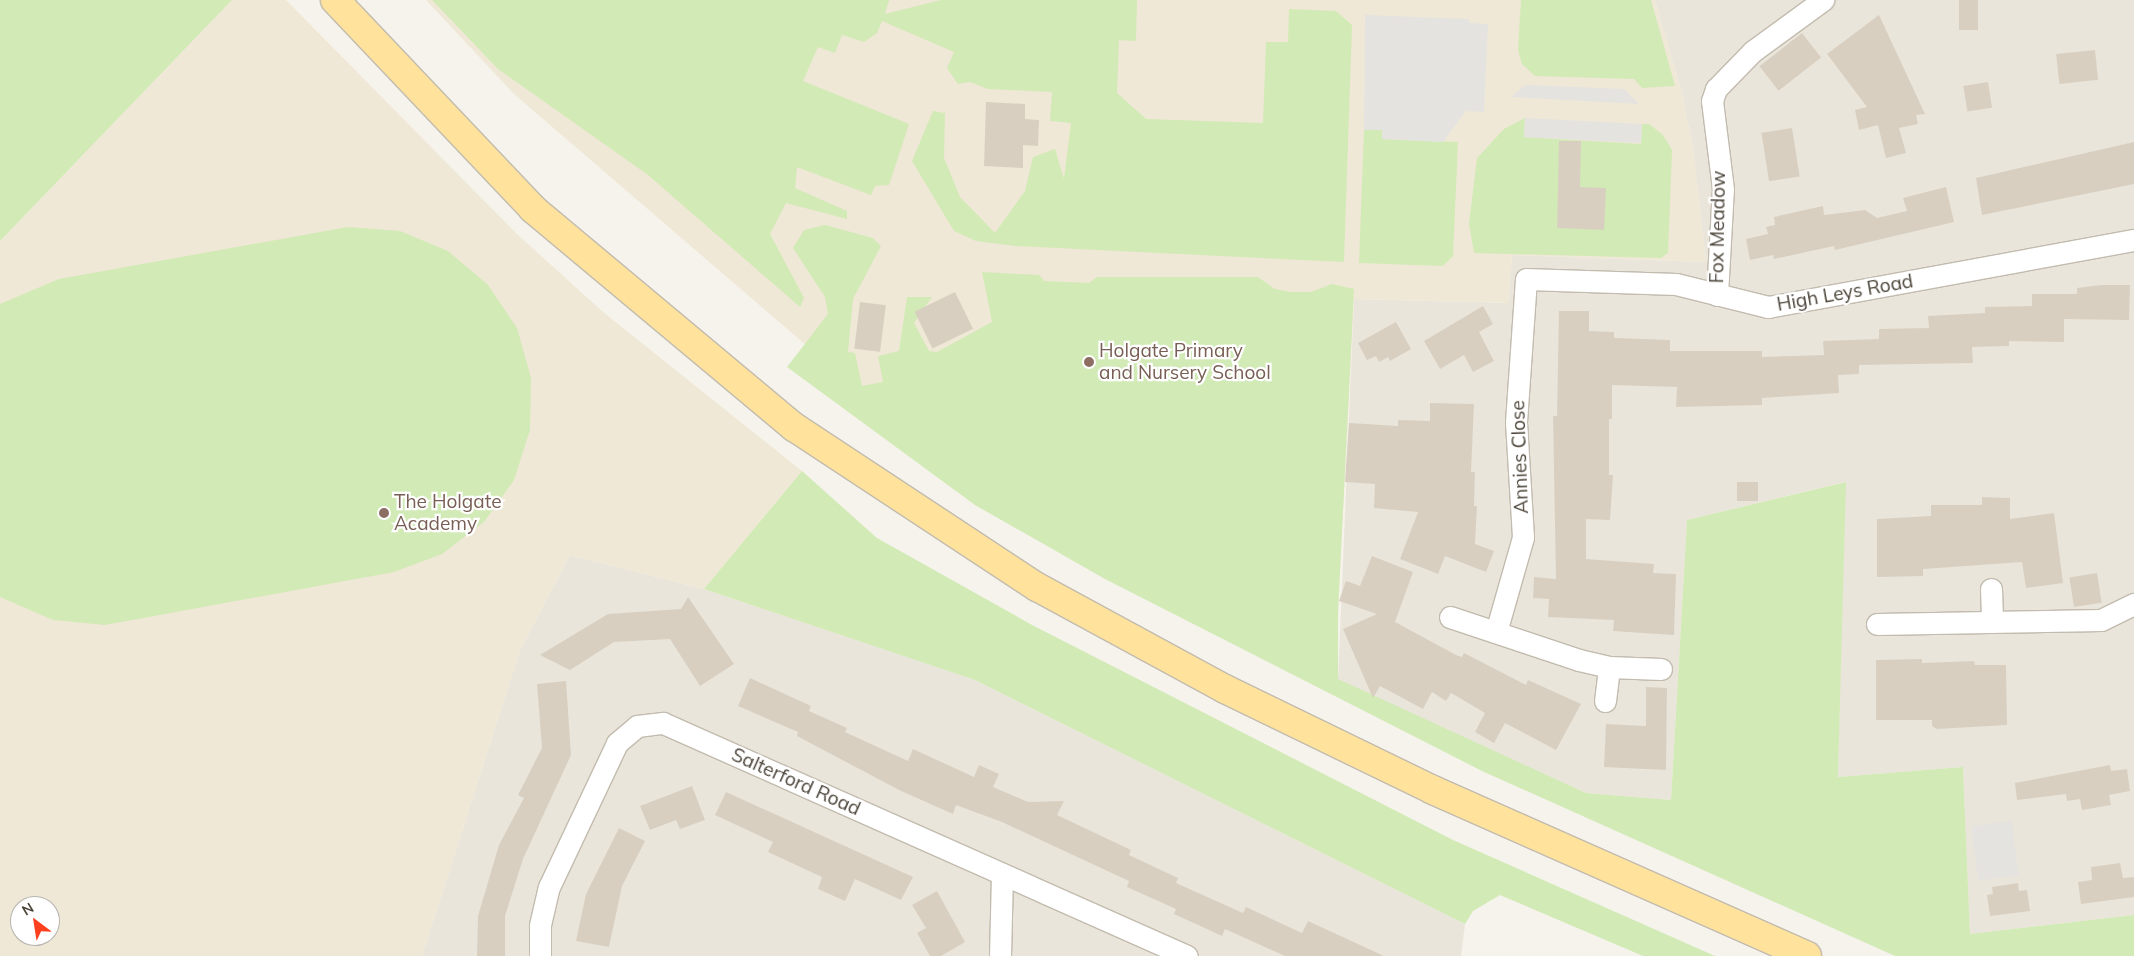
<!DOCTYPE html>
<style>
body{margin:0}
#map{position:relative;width:2134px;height:956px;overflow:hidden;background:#f6f3ec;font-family:Mulish,sans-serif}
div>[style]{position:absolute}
.residential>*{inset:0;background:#eae5da}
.education>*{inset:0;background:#efe8d6}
.green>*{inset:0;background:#d2eab5}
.parking>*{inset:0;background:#e5e3e0;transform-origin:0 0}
.building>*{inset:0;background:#d8cfc1;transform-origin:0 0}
.roads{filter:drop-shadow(1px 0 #c2bbae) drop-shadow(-1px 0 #c2bbae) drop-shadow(0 1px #c2bbae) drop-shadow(0 -1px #c2bbae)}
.minor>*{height:21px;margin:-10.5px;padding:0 10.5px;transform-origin:10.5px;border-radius:10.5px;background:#fff}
.primary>*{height:28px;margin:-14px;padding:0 14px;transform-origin:14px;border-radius:14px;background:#ffe39c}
.dots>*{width:14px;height:14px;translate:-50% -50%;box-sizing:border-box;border:2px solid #fff;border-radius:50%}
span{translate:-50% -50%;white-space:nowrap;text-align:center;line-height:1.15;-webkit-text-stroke:4.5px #fff;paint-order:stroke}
.street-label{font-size:19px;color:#4b4439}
.education-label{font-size:19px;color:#785e54}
.left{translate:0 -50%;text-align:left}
.north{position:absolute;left:10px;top:896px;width:50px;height:50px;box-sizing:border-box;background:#fff;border:1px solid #b7b4b0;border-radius:50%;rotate:329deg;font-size:14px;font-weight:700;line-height:20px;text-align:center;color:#4b4439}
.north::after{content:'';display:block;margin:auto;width:18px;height:22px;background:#fc3f1d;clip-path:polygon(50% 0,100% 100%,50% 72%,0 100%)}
</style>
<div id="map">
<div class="residential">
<i style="clip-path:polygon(1655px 0,2134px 0,2134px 915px,1970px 934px,1963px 767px,1838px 777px,1845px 482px,1687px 520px,1671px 800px,1586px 793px,1338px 680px,1354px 299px,1508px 303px,1512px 255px,1706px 262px,1693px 148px,1681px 90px)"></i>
<i style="clip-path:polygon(570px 555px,704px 589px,975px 680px,1465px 924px,1461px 956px,422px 956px,520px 650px)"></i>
</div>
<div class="education">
<i style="clip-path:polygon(evenodd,232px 0,286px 0,517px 234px,603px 312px,802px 471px,704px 589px,570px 555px,520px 650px,422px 956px,0 956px,0 241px,232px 0,20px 906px,50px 906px,50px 936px,20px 936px,20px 906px)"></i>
<i style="clip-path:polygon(426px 0,1655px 0,1681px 90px,1693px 148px,1706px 262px,1512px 255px,1508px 303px,1354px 299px,1338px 612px,886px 414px,514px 94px)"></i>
</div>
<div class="green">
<i style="clip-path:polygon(0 0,232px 0,0 241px)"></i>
<i style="clip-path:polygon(432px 0,889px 0,885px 14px,941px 0,1137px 0,1136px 41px,1119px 40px,1117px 93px,1146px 119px,1263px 123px,1266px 42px,1288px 42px,1289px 9px,1336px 11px,1352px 25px,1344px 262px,1016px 246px,976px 241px,954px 231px,912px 161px,933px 111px,945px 113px,944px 158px,960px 197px,995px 233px,1025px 191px,1033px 157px,1055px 149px,1064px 179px,1071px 123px,1050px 121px,1052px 92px,988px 89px,970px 82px,958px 84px,947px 68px,954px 52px,882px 21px,877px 33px,864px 42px,842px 35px,835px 53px,818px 47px,803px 81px,909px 124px,889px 185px,875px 186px,871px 195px,797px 167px,795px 188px,847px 211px,847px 219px,786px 203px,770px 234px,804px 298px,800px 307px,648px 175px,498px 69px)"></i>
<i style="clip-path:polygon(1521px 0,1651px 0,1675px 86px,1642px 88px,1634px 79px,1535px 76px,1522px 64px,1518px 50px)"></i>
<i style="clip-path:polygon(1525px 118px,1524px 137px,1641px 144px,1642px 124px,1649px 124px,1663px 135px,1672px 150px,1668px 253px,1661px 258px,1474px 253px,1469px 224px,1477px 158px,1504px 129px)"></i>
<i style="clip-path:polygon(1364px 130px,1382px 130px,1382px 139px,1458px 142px,1453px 256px,1443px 266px,1359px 263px)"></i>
<i style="clip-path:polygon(825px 225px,873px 238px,881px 246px,853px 299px,848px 352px,855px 353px,862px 386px,883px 382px,878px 356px,899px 351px,907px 297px,932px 297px,914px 323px,929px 351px,937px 352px,992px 322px,982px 272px,1039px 275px,1044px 281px,1089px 283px,1097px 277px,1258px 277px,1275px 289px,1291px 292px,1311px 292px,1332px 284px,1354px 289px,1338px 612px,1338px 679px,1586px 793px,1671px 800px,1687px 520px,1846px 482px,1838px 777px,1963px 767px,1970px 934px,2134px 915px,2134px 956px,1895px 956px,1482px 771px,1105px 579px,975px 505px,787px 367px,828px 314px,825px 297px,793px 248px,804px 230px)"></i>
<i style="clip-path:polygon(348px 227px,400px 231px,448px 251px,488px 285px,517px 328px,531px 378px,530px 430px,514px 480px,484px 522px,442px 554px,394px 572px,105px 625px,53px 620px,0 597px,0 304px,59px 279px)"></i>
<i style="clip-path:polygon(802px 471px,877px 538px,1034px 626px,1453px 840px,1715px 956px,1643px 956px,1500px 895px,1473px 911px,1465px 924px,975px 680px,704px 589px)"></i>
</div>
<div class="parking">
<i style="clip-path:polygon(1365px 15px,1469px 19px,1470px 23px,1488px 24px,1484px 112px,1466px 111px,1443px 142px,1382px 139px,1382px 130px,1364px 130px)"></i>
<i style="clip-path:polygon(1525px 85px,1624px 89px,1639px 104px,1511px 97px)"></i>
<i style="left:1525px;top:118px;width:117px;height:19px;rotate:3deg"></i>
<i style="left:2012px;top:821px;width:55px;height:41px;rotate:83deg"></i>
</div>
<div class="building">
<i style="left:1959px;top:0;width:19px;height:30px"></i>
<i style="clip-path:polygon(1879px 15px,1925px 114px,1916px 115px,1918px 124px,1899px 128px,1906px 153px,1886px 158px,1878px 125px,1859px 130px,1855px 110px,1867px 107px,1827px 54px)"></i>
<i style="left:1802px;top:33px;width:31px;height:54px;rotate:52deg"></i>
<i style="left:2095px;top:50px;width:30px;height:39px;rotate:84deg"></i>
<i style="left:1988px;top:82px;width:26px;height:25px;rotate:81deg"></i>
<i style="clip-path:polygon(986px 102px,1025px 104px,1025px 119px,1039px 120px,1038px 146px,1023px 145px,1023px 168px,984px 166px)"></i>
<i style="left:1792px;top:128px;width:49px;height:31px;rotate:81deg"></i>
<i style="clip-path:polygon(1559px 141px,1581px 141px,1580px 187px,1606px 188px,1604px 230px,1557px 228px)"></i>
<i style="clip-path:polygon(2134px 142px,2134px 184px,1982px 215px,1976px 178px)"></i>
<i style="clip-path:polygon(1946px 187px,1954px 222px,1835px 250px,1834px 246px,1774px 259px,1773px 255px,1750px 260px,1746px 239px,1768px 234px,1766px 227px,1775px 225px,1774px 217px,1823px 206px,1824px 215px,1865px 210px,1877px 218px,1907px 211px,1903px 198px)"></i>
<i style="clip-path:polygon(2101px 285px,2130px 285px,2129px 320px,2064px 319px,2064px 342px,2009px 341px,2009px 346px,1972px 347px,1973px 363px,1859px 365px,1859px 374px,1838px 375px,1839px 393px,1762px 398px,1762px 405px,1676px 407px,1677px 387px,1612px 385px,1612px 419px,1609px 419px,1609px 475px,1613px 475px,1610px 520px,1586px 519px,1586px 559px,1654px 564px,1653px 573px,1676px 574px,1674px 635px,1613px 631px,1614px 620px,1548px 617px,1549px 599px,1533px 598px,1534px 577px,1556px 579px,1553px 416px,1557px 416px,1559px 311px,1589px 311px,1589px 331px,1614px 332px,1614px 338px,1670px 340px,1670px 351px,1762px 351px,1762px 357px,1824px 355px,1823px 341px,1879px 339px,1879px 329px,1929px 328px,1928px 316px,1985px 313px,1985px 307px,2032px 306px,2032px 294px,2077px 294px,2077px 288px)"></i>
<i style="left:955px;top:292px;width:41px;height:45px;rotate:64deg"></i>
<i style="left:860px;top:302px;width:26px;height:47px;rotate:7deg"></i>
<i style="clip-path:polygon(1483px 306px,1493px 324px,1479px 332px,1494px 361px,1473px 372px,1464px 355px,1440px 369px,1424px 341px)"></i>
<i style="clip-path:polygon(1396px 322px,1411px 349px,1390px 361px,1388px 357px,1379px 362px,1376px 356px,1367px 360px,1358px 343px)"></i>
<i style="clip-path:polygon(1430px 403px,1474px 404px,1471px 472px,1475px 472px,1474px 506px,1477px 506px,1475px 544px,1494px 551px,1486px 572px,1445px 556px,1438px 574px,1400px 559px,1418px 512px,1374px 508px,1375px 484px,1345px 482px,1349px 423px,1398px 426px,1398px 420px,1430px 421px)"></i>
<i style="left:1737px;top:482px;width:21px;height:19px"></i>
<i style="clip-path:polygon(1982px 497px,2010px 498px,2010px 519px,2054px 513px,2063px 583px,2026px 588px,2022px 562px,1923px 569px,1923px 576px,1877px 577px,1877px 519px,1931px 516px,1931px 505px,1982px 505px)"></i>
<i style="clip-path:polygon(1372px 556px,1413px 572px,1395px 622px,1456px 655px,1462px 657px,1464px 653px,1526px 685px,1528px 680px,1581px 704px,1556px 750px,1505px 723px,1494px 743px,1475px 732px,1485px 713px,1451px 693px,1446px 701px,1432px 692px,1423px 709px,1380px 686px,1373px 698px,1343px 629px,1377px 614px,1339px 601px,1346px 581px,1360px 586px)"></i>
<i style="left:2097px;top:573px;width:30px;height:28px;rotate:81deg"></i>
<i style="clip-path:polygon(688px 597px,734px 664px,700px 686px,670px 639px,614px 642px,570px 670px,540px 655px,608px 614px,681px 609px)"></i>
<i style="clip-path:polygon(1922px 659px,1922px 663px,1974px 661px,1975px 665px,2006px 665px,2007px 725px,1937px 729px,1932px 726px,1932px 720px,1876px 720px,1876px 660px)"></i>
<i style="clip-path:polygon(750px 678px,811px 706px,809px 711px,847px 728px,845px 732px,908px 761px,913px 749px,974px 777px,979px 765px,999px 774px,993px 787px,1028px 802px,1064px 801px,1057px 815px,1131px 850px,1129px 855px,1178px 878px,1176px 883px,1243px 913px,1246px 907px,1302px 933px,1308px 921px,1384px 956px,1285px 956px,1225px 929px,1222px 936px,1196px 924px,1174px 914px,1176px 909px,1127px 887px,1129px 881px,1002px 822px,956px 805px,953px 814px,899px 790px,797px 736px,798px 732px,738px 706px)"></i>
<i style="clip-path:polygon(566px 681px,571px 755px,523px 859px,505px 916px,505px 956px,477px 956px,478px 916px,499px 845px,524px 798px,518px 795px,542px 748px,537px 684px)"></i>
<i style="clip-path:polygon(1646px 687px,1667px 688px,1666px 770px,1604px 767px,1606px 724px,1646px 726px)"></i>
<i style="clip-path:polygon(2110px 765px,2111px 771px,2127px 769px,2130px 791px,2109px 795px,2111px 805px,2082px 810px,2080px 799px,2067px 801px,2066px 794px,2017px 800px,2015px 783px)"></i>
<i style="clip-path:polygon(692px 786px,705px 820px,680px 829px,676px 820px,650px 830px,640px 806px)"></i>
<i style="clip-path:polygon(726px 792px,913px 877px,901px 900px,855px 879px,845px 901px,818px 889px,822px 877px,768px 852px,773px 842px,715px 815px)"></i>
<i style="clip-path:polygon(619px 828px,645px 841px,622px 886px,609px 947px,576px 941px,586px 894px)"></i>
<i style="clip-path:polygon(2120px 863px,2123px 878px,2134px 877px,2134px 897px,2081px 904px,2078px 882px,2092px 880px,2091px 867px)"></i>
<i style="clip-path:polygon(2018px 883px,2019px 891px,2027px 890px,2030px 911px,1990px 916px,1987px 895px,1993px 894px,1992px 887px)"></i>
<i style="clip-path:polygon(937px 891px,965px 942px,941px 956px,930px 956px,917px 933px,926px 928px,912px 905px)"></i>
</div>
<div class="roads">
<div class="minor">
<i style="left:1717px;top:295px;width:106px;rotate:-86.8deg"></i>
<i style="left:1723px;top:189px;width:89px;rotate:-97.1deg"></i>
<i style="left:1712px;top:101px;width:13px;rotate:-72deg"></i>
<i style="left:1716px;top:89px;width:53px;rotate:-45.8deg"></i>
<i style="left:1753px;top:51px;width:87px;rotate:-36.1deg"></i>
<i style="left:1991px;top:589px;width:33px;rotate:88deg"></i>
<i style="left:1450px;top:617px;width:136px;rotate:18.4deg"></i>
<i style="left:1579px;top:660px;width:31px;rotate:13deg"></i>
<i style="left:1609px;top:667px;width:52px;rotate:2.2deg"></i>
<i style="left:1877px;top:624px;width:224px;rotate:-1deg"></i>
<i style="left:2101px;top:620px;width:37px;rotate:-26deg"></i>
<i style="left:1496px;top:632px;width:99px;rotate:-74.1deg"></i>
<i style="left:1523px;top:537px;width:115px;rotate:-93.5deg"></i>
<i style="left:1516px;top:422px;width:143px;rotate:-86deg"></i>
<i style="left:1526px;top:279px;width:150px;rotate:1.9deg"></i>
<i style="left:1676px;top:284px;width:95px;rotate:14deg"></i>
<i style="left:1768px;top:307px;width:372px;rotate:-10.4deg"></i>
<i style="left:1605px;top:701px;width:34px;rotate:-83deg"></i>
<i style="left:540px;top:956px;width:31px;rotate:-90deg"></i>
<i style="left:540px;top:925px;width:39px;rotate:-77deg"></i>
<i style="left:549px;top:887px;width:159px;rotate:-64.7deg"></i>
<i style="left:617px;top:743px;width:26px;rotate:-40deg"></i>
<i style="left:637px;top:726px;width:26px;rotate:-7deg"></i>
<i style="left:663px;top:723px;width:573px;rotate:23.97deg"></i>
<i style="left:1000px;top:956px;width:82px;rotate:-88.6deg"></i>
</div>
<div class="primary">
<i style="left:335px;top:0;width:288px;rotate:46.5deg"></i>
<i style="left:533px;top:209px;width:340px;rotate:39.9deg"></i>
<i style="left:794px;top:427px;width:291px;rotate:33.4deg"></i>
<i style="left:1037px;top:587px;width:214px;rotate:28.5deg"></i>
<i style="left:1225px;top:689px;width:231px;rotate:25.9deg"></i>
<i style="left:1433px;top:790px;width:409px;rotate:23.9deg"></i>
</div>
</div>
<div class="dots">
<i style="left:1089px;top:362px;background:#8d6e63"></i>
<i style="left:384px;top:513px;background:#8d6e63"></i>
</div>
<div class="street-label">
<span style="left:1718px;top:227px;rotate:-89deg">Fox Meadow</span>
<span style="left:1845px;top:293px;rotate:-10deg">High Leys Road</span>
<span style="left:1520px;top:457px;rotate:-92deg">Annies Close</span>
<span style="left:796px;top:782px;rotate:24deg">Salterford Road</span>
</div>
<div class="education-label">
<span class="left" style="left:1099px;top:362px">Holgate Primary<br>and Nursery School</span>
<span class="left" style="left:394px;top:513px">The Holgate<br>Academy</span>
</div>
<div class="north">N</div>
</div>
